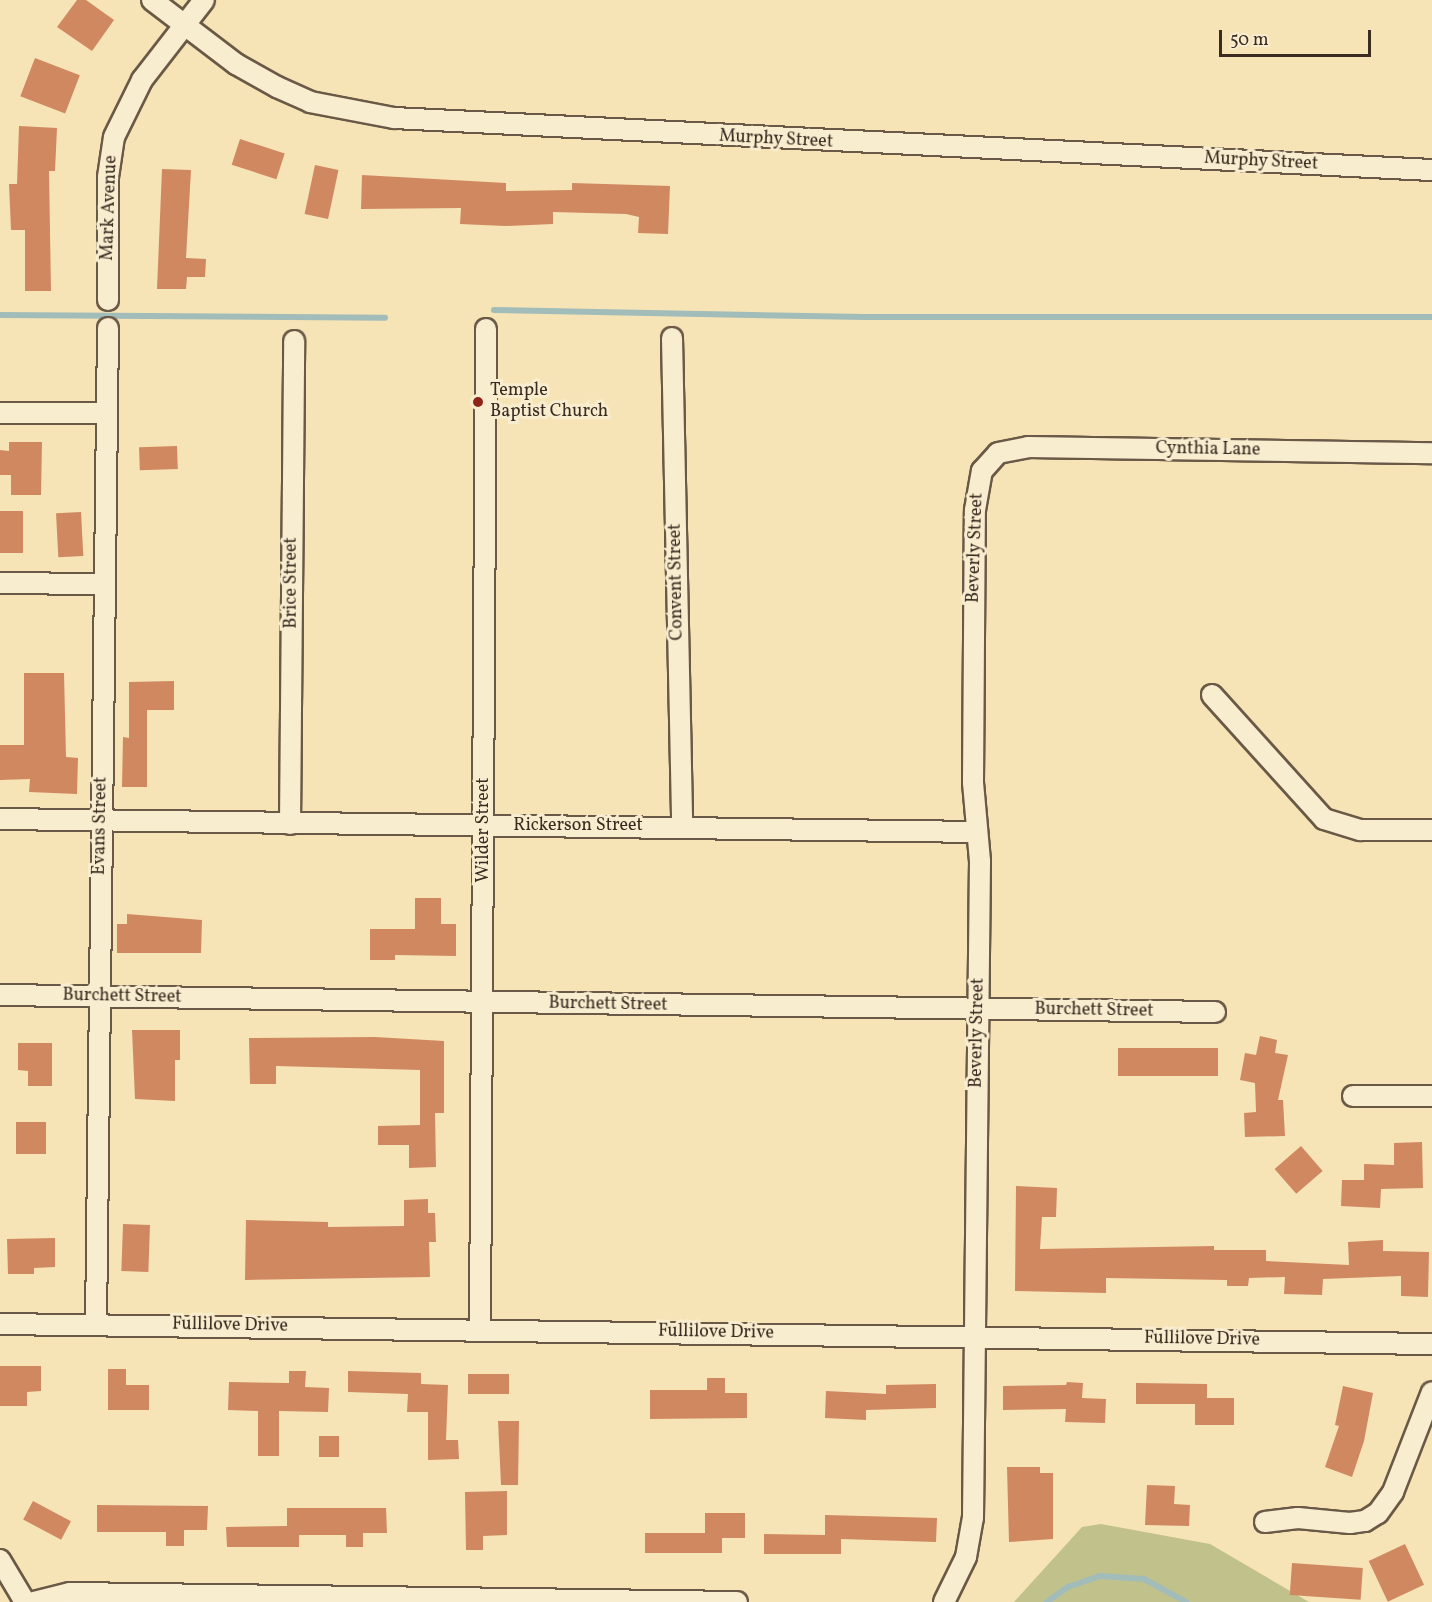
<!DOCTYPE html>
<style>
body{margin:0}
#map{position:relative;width:1432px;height:1602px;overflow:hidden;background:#f6e4b6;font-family:Vollkorn,serif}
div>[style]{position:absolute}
.green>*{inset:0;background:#c1c28b}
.stream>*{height:6px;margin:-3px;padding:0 3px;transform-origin:3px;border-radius:3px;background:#a2bcba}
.building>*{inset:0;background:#d08861;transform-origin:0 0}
.roads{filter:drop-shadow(2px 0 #6a5946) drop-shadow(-2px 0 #6a5946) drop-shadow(0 2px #6a5946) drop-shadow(0 -2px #6a5946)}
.minor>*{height:20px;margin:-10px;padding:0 10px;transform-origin:10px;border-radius:10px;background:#f9edd0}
.dots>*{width:16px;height:16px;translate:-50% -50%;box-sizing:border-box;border:3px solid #f9edd0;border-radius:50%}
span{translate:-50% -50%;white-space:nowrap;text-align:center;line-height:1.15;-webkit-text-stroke:6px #f9edd0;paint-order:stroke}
.street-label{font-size:18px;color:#3b2b21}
.poi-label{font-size:18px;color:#3b2b21}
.left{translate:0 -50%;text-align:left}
.scale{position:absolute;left:1219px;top:30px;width:152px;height:27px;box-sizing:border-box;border:3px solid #3b2b21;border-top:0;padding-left:8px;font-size:18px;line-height:21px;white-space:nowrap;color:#3b2b21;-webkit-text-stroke:4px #f9edd0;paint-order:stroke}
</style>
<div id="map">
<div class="green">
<i style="clip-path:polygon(1101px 1524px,1210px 1544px,1309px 1602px,1014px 1602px,1082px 1527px)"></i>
</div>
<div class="stream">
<i style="left:494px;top:310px;width:371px;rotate:1.1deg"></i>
<i style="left:865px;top:317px;width:567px"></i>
<i style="left:0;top:315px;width:385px;rotate:0.4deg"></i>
<i style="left:1047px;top:1602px;width:26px;rotate:-36deg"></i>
<i style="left:1068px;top:1587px;width:34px;rotate:-19deg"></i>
<i style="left:1100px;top:1576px;width:44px;rotate:3.9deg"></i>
<i style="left:1144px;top:1579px;width:48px;rotate:28.7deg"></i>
</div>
<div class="building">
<i style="clip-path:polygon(77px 0,86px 0,114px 20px,92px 51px,57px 27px)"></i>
<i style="left:35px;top:58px;width:48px;height:41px;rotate:21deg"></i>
<i style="clip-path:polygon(19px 126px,57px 128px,55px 171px,49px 171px,51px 291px,25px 291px,25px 230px,11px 230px,9px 184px,17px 184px)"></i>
<i style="left:240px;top:139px;width:47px;height:27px;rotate:18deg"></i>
<i style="left:315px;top:165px;width:24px;height:50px;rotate:12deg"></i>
<i style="clip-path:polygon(162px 169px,191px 170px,186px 258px,206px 259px,205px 277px,187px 277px,186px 289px,157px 289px)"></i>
<i style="clip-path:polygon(362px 175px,506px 183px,506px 191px,572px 190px,572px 183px,670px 186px,668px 234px,638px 233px,639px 217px,626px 214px,553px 212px,553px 224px,505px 226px,460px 224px,461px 208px,361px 209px)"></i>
<i style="clip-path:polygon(9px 442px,42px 442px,41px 495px,11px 495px,11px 475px,0 475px,0 450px,9px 451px)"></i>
<i style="left:177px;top:446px;width:23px;height:38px;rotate:88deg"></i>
<i style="left:0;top:511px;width:23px;height:42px"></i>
<i style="left:81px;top:512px;width:44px;height:25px;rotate:87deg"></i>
<i style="clip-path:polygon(24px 673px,64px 673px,66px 757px,78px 758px,77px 794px,29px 792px,30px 779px,0 780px,0 745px,24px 745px)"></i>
<i style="clip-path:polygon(174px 681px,174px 710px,147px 710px,147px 787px,122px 787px,123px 737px,129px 738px,129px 682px)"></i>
<i style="clip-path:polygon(415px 898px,441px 898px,441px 924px,456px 924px,456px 956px,395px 955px,395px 960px,370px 960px,370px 929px,415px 929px)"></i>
<i style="clip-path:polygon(127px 914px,202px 920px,201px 953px,117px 953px,117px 924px,127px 924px)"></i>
<i style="clip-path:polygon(132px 1030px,180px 1030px,180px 1060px,175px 1060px,175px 1101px,135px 1099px)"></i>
<i style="clip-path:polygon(1260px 1036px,1277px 1040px,1275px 1053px,1288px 1055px,1278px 1100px,1283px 1100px,1285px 1136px,1245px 1137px,1244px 1113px,1256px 1112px,1255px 1083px,1240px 1080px,1245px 1053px,1256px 1055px)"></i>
<i style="clip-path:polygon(375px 1037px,444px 1041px,444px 1113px,435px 1113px,436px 1167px,409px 1168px,409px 1145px,378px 1145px,378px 1126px,420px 1125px,420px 1070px,276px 1066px,276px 1084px,250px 1084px,249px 1038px)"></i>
<i style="clip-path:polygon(18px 1043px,52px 1043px,52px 1086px,28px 1086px,28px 1071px,18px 1070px)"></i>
<i style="left:1218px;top:1048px;width:28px;height:100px;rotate:90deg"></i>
<i style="left:16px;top:1122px;width:30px;height:32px"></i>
<i style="clip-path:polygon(1422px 1142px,1423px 1188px,1381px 1189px,1380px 1208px,1341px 1206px,1342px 1180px,1364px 1180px,1364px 1164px,1394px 1165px,1394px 1143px)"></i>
<i style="left:1301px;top:1146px;width:33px;height:35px;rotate:49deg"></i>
<i style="clip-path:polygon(1016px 1186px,1057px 1188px,1056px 1217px,1042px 1217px,1040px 1249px,1214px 1246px,1214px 1250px,1266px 1250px,1266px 1261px,1349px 1265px,1348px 1242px,1383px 1240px,1383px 1251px,1429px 1252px,1428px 1297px,1401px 1296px,1401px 1276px,1323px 1279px,1322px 1295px,1284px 1294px,1285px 1277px,1249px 1278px,1248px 1286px,1227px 1286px,1227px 1280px,1106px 1278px,1106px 1293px,1015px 1291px)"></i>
<i style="clip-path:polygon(428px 1199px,428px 1213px,435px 1213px,436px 1242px,429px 1242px,430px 1277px,245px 1280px,246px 1220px,328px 1222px,328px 1227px,404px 1226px,404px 1200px)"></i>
<i style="left:123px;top:1224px;width:27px;height:47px;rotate:2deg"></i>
<i style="clip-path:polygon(55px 1238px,55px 1267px,34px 1268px,34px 1274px,8px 1274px,7px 1239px)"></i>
<i style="clip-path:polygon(0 1366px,41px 1366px,41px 1391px,27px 1392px,27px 1406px,0 1406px)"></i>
<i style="clip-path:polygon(108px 1369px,126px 1369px,126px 1385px,149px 1385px,149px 1410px,108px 1410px)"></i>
<i style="clip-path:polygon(289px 1371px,306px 1371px,305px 1387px,329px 1388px,328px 1412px,279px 1411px,279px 1456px,258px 1456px,258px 1411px,228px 1410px,229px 1382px,289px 1383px)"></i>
<i style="clip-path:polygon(348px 1371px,421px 1373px,421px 1384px,448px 1385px,446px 1440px,458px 1440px,459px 1459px,428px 1460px,428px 1412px,407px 1412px,408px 1394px,348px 1392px)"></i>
<i style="left:468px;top:1374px;width:41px;height:20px"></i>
<i style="clip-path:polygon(707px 1378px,725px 1378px,725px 1393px,747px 1393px,747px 1418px,650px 1419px,650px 1390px,707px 1390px)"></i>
<i style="clip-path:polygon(1067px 1382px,1083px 1383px,1082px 1398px,1106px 1399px,1105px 1423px,1065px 1422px,1066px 1409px,1003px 1410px,1003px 1386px,1066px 1385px)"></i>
<i style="clip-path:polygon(1136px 1383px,1207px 1384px,1207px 1398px,1234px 1398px,1234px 1425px,1195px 1425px,1195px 1404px,1136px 1404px)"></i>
<i style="clip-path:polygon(936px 1384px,936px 1408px,866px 1410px,866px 1420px,825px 1418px,826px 1391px,886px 1394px,886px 1385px)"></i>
<i style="clip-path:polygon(1343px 1386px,1373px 1393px,1364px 1441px,1352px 1477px,1325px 1467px,1339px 1426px,1335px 1425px)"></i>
<i style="clip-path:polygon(498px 1421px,519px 1421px,518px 1485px,501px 1485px)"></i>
<i style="left:319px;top:1436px;width:20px;height:21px"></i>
<i style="clip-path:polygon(1007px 1467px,1040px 1467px,1040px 1473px,1053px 1473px,1053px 1539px,1009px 1542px)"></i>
<i style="clip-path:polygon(1147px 1485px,1175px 1486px,1174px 1504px,1190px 1505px,1189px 1526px,1145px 1525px)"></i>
<i style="clip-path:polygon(507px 1491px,507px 1535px,483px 1536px,483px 1550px,466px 1550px,465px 1492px)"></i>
<i style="left:33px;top:1501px;width:43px;height:21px;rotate:28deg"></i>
<i style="clip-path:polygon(97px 1505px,208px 1506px,207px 1530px,184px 1530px,184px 1546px,166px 1546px,166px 1532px,97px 1532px)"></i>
<i style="clip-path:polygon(287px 1508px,386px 1508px,387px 1533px,363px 1533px,363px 1547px,346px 1547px,346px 1535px,299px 1535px,299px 1547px,227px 1547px,226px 1527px,287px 1526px)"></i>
<i style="clip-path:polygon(705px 1513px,745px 1513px,745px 1538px,722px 1538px,722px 1553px,645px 1553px,645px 1533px,705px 1533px)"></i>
<i style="clip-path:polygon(825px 1515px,937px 1518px,936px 1542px,841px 1539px,841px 1554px,764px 1554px,764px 1534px,825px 1535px)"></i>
<i style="left:1405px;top:1544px;width:45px;height:40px;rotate:65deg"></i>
<i style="left:1292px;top:1563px;width:71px;height:32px;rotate:4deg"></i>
</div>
<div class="roads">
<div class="minor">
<i style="left:152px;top:0;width:106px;rotate:37.3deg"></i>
<i style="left:236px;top:64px;width:47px;rotate:29.3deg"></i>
<i style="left:277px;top:87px;width:36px;rotate:24deg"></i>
<i style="left:310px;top:102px;width:86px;rotate:10.8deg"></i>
<i style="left:394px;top:118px;width:1039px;rotate:2.87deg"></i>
<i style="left:108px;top:300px;width:123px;rotate:-90deg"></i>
<i style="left:108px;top:177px;width:40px;rotate:-81.5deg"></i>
<i style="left:114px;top:137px;width:64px;rotate:-63.8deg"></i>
<i style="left:142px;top:80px;width:101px;rotate:-52.2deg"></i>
<i style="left:672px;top:338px;width:489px;rotate:88.8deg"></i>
<i style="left:0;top:413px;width:106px"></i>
<i style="left:0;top:583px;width:104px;rotate:0.6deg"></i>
<i style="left:1212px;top:695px;width:167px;rotate:47.9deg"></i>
<i style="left:1324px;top:819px;width:38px;rotate:17deg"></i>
<i style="left:1360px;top:830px;width:72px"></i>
<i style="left:0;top:819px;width:976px;rotate:0.76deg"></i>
<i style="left:290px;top:824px;width:483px;rotate:-89.5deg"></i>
<i style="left:0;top:995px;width:1215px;rotate:0.8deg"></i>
<i style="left:1353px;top:1096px;width:79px"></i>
<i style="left:0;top:1324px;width:1432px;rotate:0.8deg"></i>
<i style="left:96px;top:1324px;width:996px;rotate:-89.31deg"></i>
<i style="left:480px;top:1330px;width:1001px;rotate:-89.66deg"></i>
<i style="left:1265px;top:1522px;width:33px;rotate:-7deg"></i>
<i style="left:1298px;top:1518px;width:52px;rotate:5.5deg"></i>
<i style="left:1350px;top:1523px;width:15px;rotate:-8deg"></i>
<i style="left:1365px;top:1521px;width:15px;rotate:-32deg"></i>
<i style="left:1378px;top:1513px;width:26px;rotate:-54deg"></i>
<i style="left:1393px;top:1492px;width:107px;rotate:-68.7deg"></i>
<i style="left:0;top:1560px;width:49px;rotate:59.2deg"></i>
<i style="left:34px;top:1602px;width:37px;rotate:-14deg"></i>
<i style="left:70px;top:1593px;width:667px;rotate:0.77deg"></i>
<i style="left:944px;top:1602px;width:50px;rotate:-63.9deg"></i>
<i style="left:966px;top:1557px;width:40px;rotate:-80deg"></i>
<i style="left:973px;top:1518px;width:657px;rotate:-89.39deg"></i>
<i style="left:980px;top:861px;width:79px;rotate:-95.1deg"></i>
<i style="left:973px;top:782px;width:272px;rotate:-89.6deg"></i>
<i style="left:975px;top:510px;width:40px;rotate:-80deg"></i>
<i style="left:982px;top:471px;width:24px;rotate:-48deg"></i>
<i style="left:998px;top:453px;width:31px;rotate:-11deg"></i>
<i style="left:1028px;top:447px;width:404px;rotate:0.9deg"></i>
</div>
</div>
<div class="dots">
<i style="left:478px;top:402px;background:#8f2418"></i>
</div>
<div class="street-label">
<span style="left:776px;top:140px;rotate:3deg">Murphy Street</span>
<span style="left:1261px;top:162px;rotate:3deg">Murphy Street</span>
<span style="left:110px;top:208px;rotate:-88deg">Mark Avenue</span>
<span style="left:1208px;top:450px;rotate:1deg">Cynthia Lane</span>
<span style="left:976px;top:548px;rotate:-88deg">Beverly Street</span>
<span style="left:677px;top:582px;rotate:-91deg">Convent Street</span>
<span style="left:292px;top:583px;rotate:-90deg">Brice Street</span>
<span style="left:101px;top:826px;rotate:-89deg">Evans Street</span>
<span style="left:578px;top:826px">Rickerson Street</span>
<span style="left:484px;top:830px;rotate:-90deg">Wilder Street</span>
<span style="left:122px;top:997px;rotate:1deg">Burchett Street</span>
<span style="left:608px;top:1005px;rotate:1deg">Burchett Street</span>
<span style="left:1094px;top:1011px;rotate:1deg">Burchett Street</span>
<span style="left:978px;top:1033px;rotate:-89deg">Beverly Street</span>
<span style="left:230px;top:1326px;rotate:1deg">Fullilove Drive</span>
<span style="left:716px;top:1333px;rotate:1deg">Fullilove Drive</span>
<span style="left:1202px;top:1340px;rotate:1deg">Fullilove Drive</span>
</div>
<div class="poi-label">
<span class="left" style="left:490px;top:402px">Temple<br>Baptist Church</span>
</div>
<div class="scale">50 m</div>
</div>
